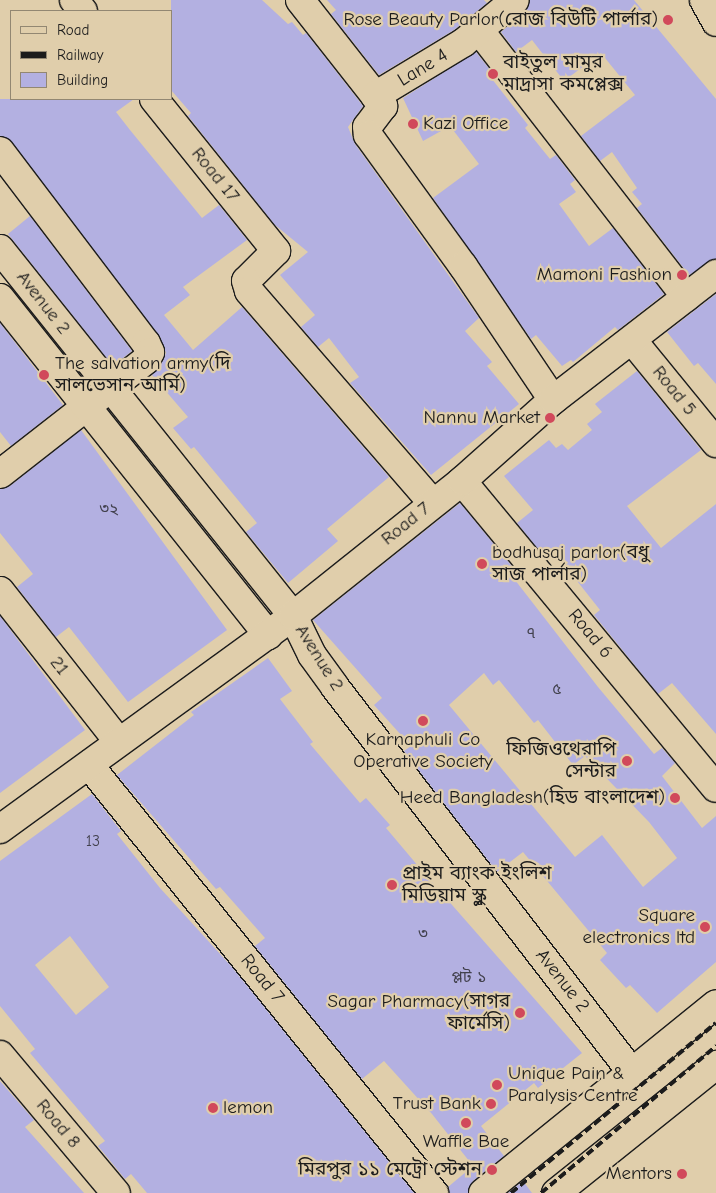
<!DOCTYPE html>
<meta charset="utf-8">
<style>
body{margin:0}
#map{position:relative;width:716px;height:1193px;overflow:hidden;background:#e0ceab;font-family:"Comic Neue","Noto Sans Bengali",sans-serif}
div>[style]{position:absolute}
.building>*{inset:0;background:#b3b0e1}
.roads{filter:drop-shadow(1px 0 #1c1c1c) drop-shadow(-1px 0 #1c1c1c) drop-shadow(0 1px #1c1c1c) drop-shadow(0 -1px #1c1c1c)}
.minor>*{height:28px;margin:-14px;padding:0 14px;transform-origin:14px;border-radius:14px;background:#e0ceab}
.major>*{height:28px;margin:-14px;padding:0 14px;transform-origin:14px;border-radius:14px;background:#e0ceab}
.rail>*{height:4px;margin-top:-2px;transform-origin:0;background:repeating-linear-gradient(90deg,#1c1c1c 0 8px,transparent 0 12px)}
.dots>*{width:14px;height:14px;translate:-50% -50%;box-sizing:border-box;border:2px solid #e0ceab;border-radius:50%}
span{translate:-50% -50%;white-space:nowrap;text-align:center;line-height:1.15;-webkit-text-stroke:4.5px #e0ceab;paint-order:stroke}
.number-label{font-size:16px;color:#42414d}
.number-label span{-webkit-text-stroke-width:0}
.poi-label{font-size:19px;color:#1c1c1c}
.right{translate:-100% -50%;text-align:right}
.left{translate:0 -50%;text-align:left}
.street-label{font-size:19px;color:#1c1c1c}
.legend{position:absolute;left:10px;top:10px;width:162px;height:90px;box-sizing:border-box;background:#e0ceab;border:1px solid #928772;margin:0;padding:6px 9px;list-style:none;font-size:15px;color:#1c1c1c}
.legend li{display:flex;align-items:center;gap:10px;height:25px}
.legend b{width:25px;border:1px solid #928772}
</style>
<div id="map">
<div class="building">
<i style="clip-path:polygon(171px 0,262px 0,288px 24px,292px 22px,303px 35px,306px 33px,363px 106px,348px 127px,355px 144px,479px 318px,465px 331px,492px 362px,487px 366px,519px 404px,431px 475px,350px 383px,359px 377px,329px 338px,318px 347px,301px 327px,315px 315px,280px 275px,308px 252px,275px 225px,188px 116px,191px 113px,171px 90px)"></i>
<i style="clip-path:polygon(327px 0,484px 0,487px 3px,454px 30px,379px 75px,331px 14px,336px 10px)"></i>
<i style="clip-path:polygon(530px 0,634px 0,716px 99px,716px 259px,689px 275px,637px 208px,642px 204px,632px 192px,637px 188px,612px 152px,600px 161px,581px 136px,635px 95px,601px 53px,564px 81px,532px 40px,516px 52px,501px 32px,525px 12px)"></i>
<i style="clip-path:polygon(476px 52px,491px 71px,488px 74px,528px 125px,525px 128px,550px 159px,556px 155px,575px 180px,570px 184px,576px 192px,559px 204px,589px 246px,613px 228px,664px 294px,618px 330px,615px 327px,573px 362px,571px 360px,562px 366px,536px 335px,531px 339px,433px 198px,479px 164px,450px 126px,423px 141px,403px 98px)"></i>
<i style="clip-path:polygon(0 99px,134px 99px,116px 112px,130px 130px,202px 218px,219px 205px,247px 240px,183px 287px,190px 295px,164px 315px,193px 350px,242px 307px,389px 477px,327px 529px,338px 541px,288px 583px,246px 532px,257px 523px,194px 447px,191px 449px,173px 428px,188px 417px,152px 375px,160px 367px,166px 353px,160px 337px,12px 142px,0 136px)"></i>
<i style="clip-path:polygon(30px 216px,132px 351px,113px 366px,8px 234px)"></i>
<i style="clip-path:polygon(716px 294px,716px 384px,698px 363px,694px 366px,667px 332px)"></i>
<i style="clip-path:polygon(0 323px,63px 405px,11px 446px,0 432px)"></i>
<i style="clip-path:polygon(637px 371px,701px 450px,627px 506px,661px 548px,716px 504px,716px 734px,672px 683px,658px 694px,594px 615px,600px 610px,551px 548px,543px 555px,517px 523px,533px 510px,504px 476px,549px 440px,556px 448px,562px 444px,568px 450px,592px 430px,587px 424px,602px 412px,595px 404px)"></i>
<i style="clip-path:polygon(81px 430px,227px 630px,128px 702px,69px 627px,56px 637px,17px 587px,33px 574px,0 533px,0 489px,10px 486px)"></i>
<i style="clip-path:polygon(evenodd,460px 503px,520px 576px,515px 580px,598px 687px,654px 754px,662px 748px,675px 763px,662px 776px,702px 828px,716px 816px,716px 962px,657px 1013px,630px 985px,626px 988px,600px 960px,607px 953px,523px 852px,497px 872px,404px 751px,411px 746px,374px 705px,382px 698px,313px 620px,460px 503px,484px 673px,493px 685px,499px 680px,534px 723px,538px 720px,573px 765px,585px 756px,649px 822px,677px 858px,643px 887px,602px 835px,575px 857px,449px 705px,484px 673px)"></i>
<i style="clip-path:polygon(0 616px,85px 730px,0 793px)"></i>
<i style="clip-path:polygon(268px 658px,292px 691px,280px 699px,313px 742px,310px 744px,360px 803px,366px 798px,390px 825px,386px 828px,424px 873px,582px 1053px,538px 1088px,534px 1083px,481px 1126px,504px 1156px,473px 1181px,468px 1193px,449px 1193px,448px 1187px,473px 1166px,432px 1114px,384px 1061px,362px 1079px,255px 946px,265px 938px,220px 887px,216px 889px,117px 775px,194px 715px,191px 712px)"></i>
<i style="clip-path:polygon(evenodd,92px 794px,121px 831px,117px 834px,160px 888px,231px 966px,414px 1193px,147px 1193px,131px 1174px,125px 1179px,98px 1146px,105px 1141px,30px 1053px,35px 1049px,0 1006px,0 861px,92px 794px,70px 936px,109px 987px,76px 1015px,35px 965px,70px 936px)"></i>
<i style="clip-path:polygon(0 1081px,34px 1120px,25px 1127px,84px 1193px,0 1193px)"></i>
<i style="clip-path:polygon(523px 1181px,532px 1193px,508px 1193px)"></i>
</div>
<div class="roads">
<div class="minor">
<i style="left:74px;top:0;width:14px;rotate:51deg"></i>
<i style="left:300px;top:0;width:135px;rotate:51.9deg"></i>
<i style="left:383px;top:106px;width:26px;rotate:127deg"></i>
<i style="left:367px;top:127px;width:8px;rotate:83deg"></i>
<i style="left:368px;top:135px;width:162px;rotate:54.1deg"></i>
<i style="left:463px;top:266px;width:161px;rotate:56.1deg"></i>
<i style="left:704px;top:0;width:25px;rotate:61deg"></i>
<i style="left:479px;top:30px;width:338px;rotate:52.2deg"></i>
<i style="left:375px;top:96px;width:103px;rotate:-31.1deg"></i>
<i style="left:463px;top:43px;width:67px;rotate:-39.6deg"></i>
<i style="left:154px;top:99px;width:195px;rotate:51.2deg"></i>
<i style="left:276px;top:251px;width:42px;rotate:135deg"></i>
<i style="left:246px;top:281px;width:10px;rotate:73deg"></i>
<i style="left:249px;top:291px;width:279px;rotate:49.1deg"></i>
<i style="left:0;top:151px;width:241px;rotate:52.8deg"></i>
<i style="left:146px;top:343px;width:10px;rotate:66deg"></i>
<i style="left:150px;top:352px;width:9px;rotate:117deg"></i>
<i style="left:146px;top:360px;width:185px;rotate:142deg"></i>
<i style="left:0;top:249px;width:470px;rotate:51.4deg"></i>
<i style="left:293px;top:616px;width:43px;rotate:64deg"></i>
<i style="left:312px;top:655px;width:39px;rotate:54deg"></i>
<i style="left:335px;top:687px;width:486px;rotate:52.4deg"></i>
<i style="left:0;top:298px;width:431px;rotate:51.5deg"></i>
<i style="left:632px;top:340px;width:133px;rotate:50.8deg"></i>
<i style="left:462px;top:481px;width:398px;rotate:50.4deg"></i>
<i style="left:0;top:591px;width:191px;rotate:51.8deg"></i>
<i style="left:89px;top:765px;width:550px;rotate:51.13deg"></i>
<i style="left:0;top:829px;width:362px;rotate:-36deg"></i>
<i style="left:293px;top:616px;width:216px;rotate:-38.6deg"></i>
<i style="left:462px;top:481px;width:122px;rotate:-41.7deg"></i>
<i style="left:553px;top:400px;width:206px;rotate:-37.7deg"></i>
<i style="left:0;top:1055px;width:180px;rotate:50deg"></i>
</div>
<div class="major">
<i style="left:483px;top:1193px;width:300px;rotate:-39deg"></i>
<i style="left:556px;top:1193px;width:205px;rotate:-38.7deg"></i>
</div>
</div>
<div class="rail">
<i style="left:511px;top:1193px;width:266px;rotate:-39.7deg"></i>
<i style="left:541px;top:1193px;width:229px;rotate:-40deg"></i>
</div>
<div class="dots">
<i style="left:668px;top:20px;background:#d1495b"></i>
<i style="left:493px;top:74px;background:#d1495b"></i>
<i style="left:413px;top:124px;background:#d1495b"></i>
<i style="left:682px;top:275px;background:#d1495b"></i>
<i style="left:44px;top:375px;background:#d1495b"></i>
<i style="left:550px;top:418px;background:#d1495b"></i>
<i style="left:482px;top:564px;background:#d1495b"></i>
<i style="left:423px;top:721px;background:#d1495b"></i>
<i style="left:627px;top:761px;background:#d1495b"></i>
<i style="left:675px;top:798px;background:#d1495b"></i>
<i style="left:392px;top:885px;background:#d1495b"></i>
<i style="left:705px;top:927px;background:#d1495b"></i>
<i style="left:520px;top:1013px;background:#d1495b"></i>
<i style="left:497px;top:1085px;background:#d1495b"></i>
<i style="left:491px;top:1104px;background:#d1495b"></i>
<i style="left:213px;top:1108px;background:#d1495b"></i>
<i style="left:466px;top:1123px;background:#d1495b"></i>
<i style="left:492px;top:1170px;background:#d1495b"></i>
<i style="left:682px;top:1174px;background:#d1495b"></i>
</div>
<div class="number-label">
<span style="left:109px;top:509px">৩২</span>
<span style="left:531px;top:633px">৭</span>
<span style="left:557px;top:689px">৫</span>
<span style="left:93px;top:841px">13</span>
<span style="left:423px;top:934px">৩</span>
<span style="left:469px;top:977px">প্লট ১</span>
</div>
<div class="poi-label">
<span class="right" style="left:658px;top:20px">Rose Beauty Parlor(রোজ বিউটি পার্লার)</span>
<span class="left" style="left:503px;top:74px">বাইতুল মামুর<br>মাদ্রাসা কমপ্লেক্স</span>
<span class="left" style="left:423px;top:124px">Kazi Office</span>
<span class="right" style="left:672px;top:275px">Mamoni Fashion</span>
<span class="left" style="left:55px;top:375px">The salvation army(দি<br>সালভেসান আর্মি)</span>
<span class="right" style="left:540px;top:418px">Nannu Market</span>
<span class="left" style="left:492px;top:564px">bodhusaj parlor(বধু<br>সাজ পার্লার)</span>
<span style="left:423px;top:751px">Karnaphuli Co<br>Operative Society</span>
<span class="right" style="left:616px;top:761px">ফিজিওথেরাপি<br>সেন্টার</span>
<span class="right" style="left:665px;top:798px">Heed Bangladesh(হিড বাংলাদেশ)</span>
<span class="left" style="left:402px;top:885px">প্রাইম ব্যাংক ইংলিশ<br>মিডিয়াম স্কুল</span>
<span class="right" style="left:695px;top:927px">Square<br>electronics ltd</span>
<span class="right" style="left:510px;top:1013px">Sagar Pharmacy(সাগর<br>ফার্মেসি)</span>
<span class="left" style="left:508px;top:1085px">Unique Pain &amp;<br>Paralysis Centre</span>
<span class="right" style="left:481px;top:1104px">Trust Bank</span>
<span class="left" style="left:223px;top:1108px">lemon</span>
<span style="left:466px;top:1142px">Waffle Bae</span>
<span class="right" style="left:482px;top:1170px">মিরপুর ১১ মেট্রো স্টেশন</span>
<span class="right" style="left:672px;top:1174px">Mentors</span>
</div>
<div class="street-label">
<span style="left:423px;top:68px;rotate:-31deg">Lane 4</span>
<span style="left:215px;top:175px;rotate:51deg">Road 17</span>
<span style="left:43px;top:303px;rotate:52deg">Avenue 2</span>
<span style="left:674px;top:391px;rotate:51deg">Road 5</span>
<span style="left:406px;top:524px;rotate:-39deg">Road 7</span>
<span style="left:590px;top:634px;rotate:50deg">Road 6</span>
<span style="left:319px;top:658px;rotate:58deg">Avenue 2</span>
<span style="left:59px;top:666px;rotate:52deg">21</span>
<span style="left:262px;top:979px;rotate:51deg">Road 7</span>
<span style="left:562px;top:981px;rotate:52deg">Avenue 2</span>
<span style="left:58px;top:1124px;rotate:50deg">Road 8</span>
</div>
<ul class="legend">
<li><b style="height:6px;background:#e0ceab"></b>Road</li>
<li><b style="height:6px;background:#1c1c1c"></b>Railway</li>
<li><b style="height:14px;background:#b3b0e1"></b>Building</li>
</ul>
</div>
